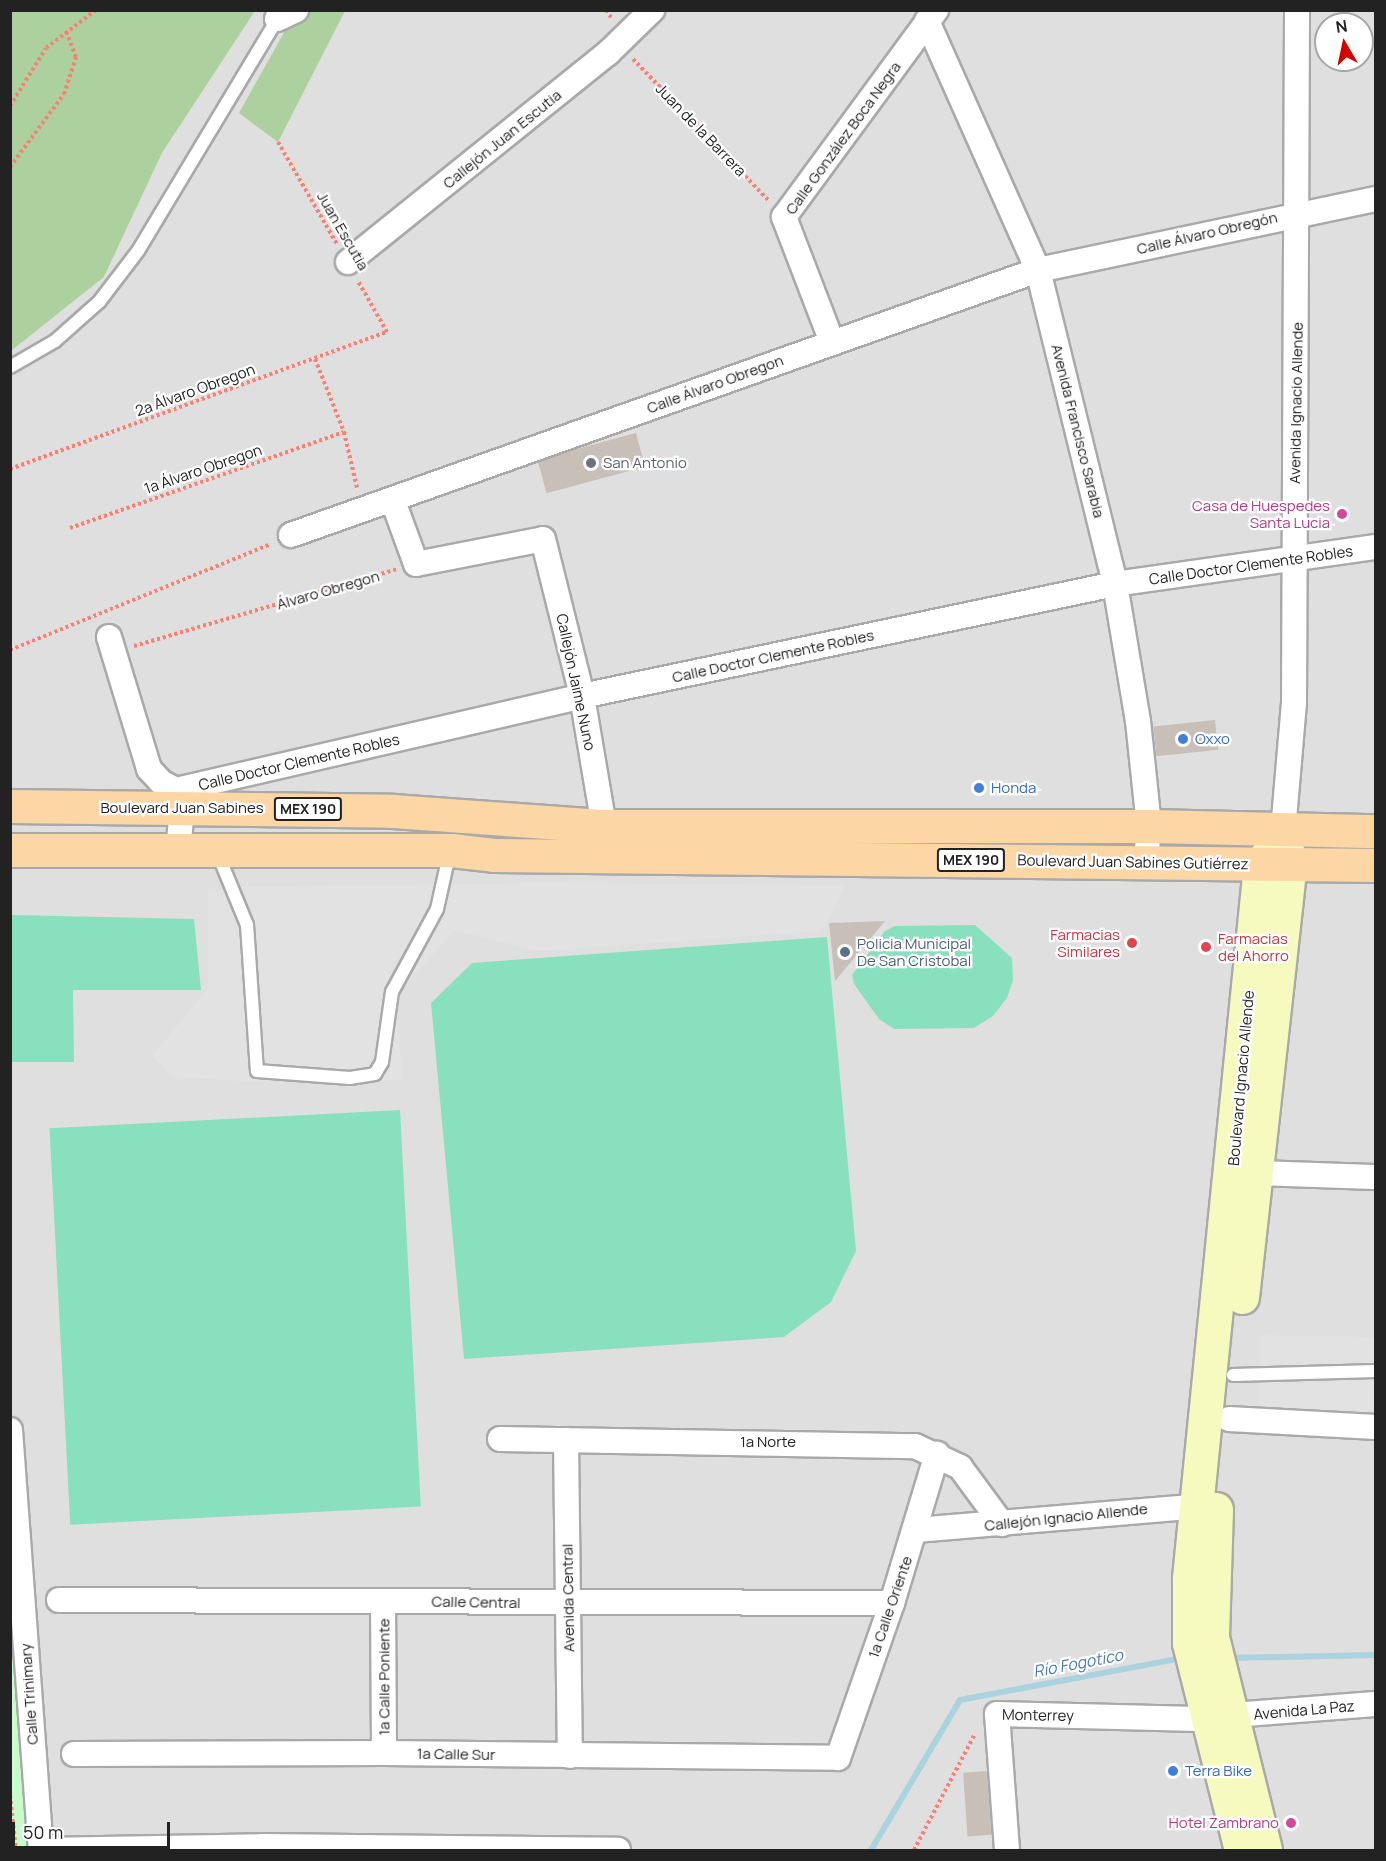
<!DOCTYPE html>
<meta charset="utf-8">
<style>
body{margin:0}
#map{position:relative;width:1386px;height:1861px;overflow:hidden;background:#f2efe9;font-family:Manrope,sans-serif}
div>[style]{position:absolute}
.residential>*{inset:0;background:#e0dfdf}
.forest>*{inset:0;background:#add19e}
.park>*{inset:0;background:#c8facc}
.pitch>*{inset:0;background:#88e0be;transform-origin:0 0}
.parking>*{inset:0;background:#e2e2e2;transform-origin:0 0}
.stream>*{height:6px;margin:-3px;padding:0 3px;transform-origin:3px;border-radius:3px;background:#aad3df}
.building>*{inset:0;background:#c7bfb8;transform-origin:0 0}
.path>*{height:4px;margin-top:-2px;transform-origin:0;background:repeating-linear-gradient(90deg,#fa8072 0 3px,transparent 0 6px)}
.roads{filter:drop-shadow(2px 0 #a9a9a9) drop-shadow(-2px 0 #a9a9a9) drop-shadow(0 2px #a9a9a9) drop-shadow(0 -2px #a9a9a9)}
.lane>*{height:12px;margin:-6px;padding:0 6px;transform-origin:6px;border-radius:6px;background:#fff}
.street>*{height:24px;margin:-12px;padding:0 12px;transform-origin:12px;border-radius:12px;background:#fff}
.secondary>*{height:33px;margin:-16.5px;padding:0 16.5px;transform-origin:16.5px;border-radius:16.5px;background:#f7fabf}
.primary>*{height:33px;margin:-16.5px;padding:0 16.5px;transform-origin:16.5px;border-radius:16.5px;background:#fcd6a4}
.dots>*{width:16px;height:16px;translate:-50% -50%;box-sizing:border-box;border:3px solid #fff;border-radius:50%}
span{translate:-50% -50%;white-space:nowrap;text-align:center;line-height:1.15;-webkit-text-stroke:4.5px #fff;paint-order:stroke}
.shield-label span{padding:2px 4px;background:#fff;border:2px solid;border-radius:4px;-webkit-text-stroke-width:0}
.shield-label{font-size:14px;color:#222;font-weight:700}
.street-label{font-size:15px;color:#222}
.worship-label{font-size:15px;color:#5b616d}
.left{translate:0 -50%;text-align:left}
.hotel-label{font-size:15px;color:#b23c85}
.right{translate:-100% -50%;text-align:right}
.shop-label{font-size:15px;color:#366cbe}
.health-label{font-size:15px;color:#be3a42}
.service-label{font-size:15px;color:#4e5e75}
.water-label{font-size:16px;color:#4a7aab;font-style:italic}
.frame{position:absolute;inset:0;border:12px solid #222;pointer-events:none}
.north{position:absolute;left:1314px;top:12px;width:60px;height:60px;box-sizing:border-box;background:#fff;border:2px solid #a7a7a7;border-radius:50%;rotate:351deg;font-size:16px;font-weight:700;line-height:24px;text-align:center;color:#222}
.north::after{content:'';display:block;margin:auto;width:21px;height:27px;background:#d40000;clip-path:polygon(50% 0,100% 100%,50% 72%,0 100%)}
.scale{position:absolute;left:12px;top:1822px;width:158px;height:27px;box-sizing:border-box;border:3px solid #222;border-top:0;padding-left:8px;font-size:18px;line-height:21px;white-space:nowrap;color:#222;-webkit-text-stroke:4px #fff;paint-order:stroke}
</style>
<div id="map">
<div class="residential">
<i style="clip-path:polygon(evenodd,255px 11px,1375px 11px,1375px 1850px,11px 1850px,11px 351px,104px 277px,162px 153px,255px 11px,1326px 24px,1362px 24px,1362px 60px,1326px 60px,1326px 24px)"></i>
</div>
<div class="forest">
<i style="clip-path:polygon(11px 10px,255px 11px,162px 153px,104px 277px,11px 351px)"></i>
<i style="clip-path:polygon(296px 11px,345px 11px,278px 142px,239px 113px)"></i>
</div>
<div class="park">
<i style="clip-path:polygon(10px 1484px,36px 1850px,11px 1850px)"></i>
</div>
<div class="pitch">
<i style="clip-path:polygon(11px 915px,194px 919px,201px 990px,73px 990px,74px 1062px,11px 1062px)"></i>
<i style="clip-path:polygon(975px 925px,1012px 958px,1013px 980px,1007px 998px,993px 1016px,974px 1028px,894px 1029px,879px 1019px,854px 984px,852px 975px,885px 931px,895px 926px)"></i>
<i style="clip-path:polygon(827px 937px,856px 1251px,831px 1302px,784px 1337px,464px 1359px,431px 1003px,472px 963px)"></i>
<i style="left:400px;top:1110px;width:397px;height:351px;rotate:87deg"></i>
</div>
<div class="parking">
<i style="clip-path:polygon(540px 883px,845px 885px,831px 916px,819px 931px,539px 951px,454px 930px,397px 996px,402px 1080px,241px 1081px,171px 1076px,152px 1056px,208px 989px,208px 892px,243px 887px)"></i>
<i style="left:1260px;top:1335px;width:115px;height:74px;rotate:1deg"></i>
</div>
<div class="stream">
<i style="left:1226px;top:1658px;width:150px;rotate:-1.1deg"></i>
<i style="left:871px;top:1850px;width:174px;rotate:-59.3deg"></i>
<i style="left:960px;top:1700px;width:227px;rotate:-10.7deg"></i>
</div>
<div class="building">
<i style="left:636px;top:433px;width:35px;height:102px;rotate:75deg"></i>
<i style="left:1215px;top:720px;width:30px;height:62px;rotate:84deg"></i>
<i style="clip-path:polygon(885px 921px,835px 981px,829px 923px)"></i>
<i style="left:987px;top:1771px;width:64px;height:24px;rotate:86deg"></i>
</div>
<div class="path">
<i style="left:606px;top:10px;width:11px;rotate:56deg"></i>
<i style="left:633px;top:59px;width:197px;rotate:46.2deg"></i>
<i style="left:10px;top:106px;width:68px;rotate:-58.2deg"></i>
<i style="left:46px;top:48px;width:63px;rotate:-37.2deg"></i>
<i style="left:278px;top:142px;width:118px;rotate:60deg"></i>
<i style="left:10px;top:167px;width:91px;rotate:-53.5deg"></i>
<i style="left:64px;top:94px;width:39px;rotate:-72deg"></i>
<i style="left:76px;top:57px;width:28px;rotate:-111deg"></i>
<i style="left:315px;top:359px;width:79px;rotate:68.3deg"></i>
<i style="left:344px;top:432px;width:57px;rotate:76.9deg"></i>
<i style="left:10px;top:469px;width:401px;rotate:-20deg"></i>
<i style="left:387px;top:332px;width:59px;rotate:-119.6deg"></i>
<i style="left:70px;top:528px;width:290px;rotate:-19.3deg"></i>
<i style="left:134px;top:646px;width:274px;rotate:-16.3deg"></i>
<i style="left:10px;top:650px;width:282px;rotate:-22.1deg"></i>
<i style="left:10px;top:1795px;width:55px;rotate:83.8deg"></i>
<i style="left:914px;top:1850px;width:131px;rotate:-62.3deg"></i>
</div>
<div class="roads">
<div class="lane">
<i style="left:10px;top:367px;width:52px;rotate:-30deg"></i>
<i style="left:55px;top:341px;width:59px;rotate:-41.6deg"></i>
<i style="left:99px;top:302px;width:64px;rotate:-52.6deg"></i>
<i style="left:138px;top:251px;width:274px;rotate:-59deg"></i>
<i style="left:217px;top:852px;width:79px;rotate:67.7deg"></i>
<i style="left:247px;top:925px;width:146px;rotate:86.1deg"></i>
<i style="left:257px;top:1071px;width:93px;rotate:4.3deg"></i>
<i style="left:350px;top:1078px;width:25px;rotate:-9deg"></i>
<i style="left:375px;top:1074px;width:14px;rotate:-60deg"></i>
<i style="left:382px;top:1062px;width:71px;rotate:-81.9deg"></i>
<i style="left:392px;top:992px;width:94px;rotate:-61.5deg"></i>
<i style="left:437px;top:909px;width:59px;rotate:-77.4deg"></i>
<i style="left:1233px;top:1375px;width:143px;rotate:-1.6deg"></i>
</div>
<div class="street">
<i style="left:277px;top:19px;width:21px;rotate:-25deg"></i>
<i style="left:927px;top:21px;width:273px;rotate:66deg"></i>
<i style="left:1038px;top:270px;width:323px;rotate:76.2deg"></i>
<i style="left:1115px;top:584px;width:139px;rotate:80.5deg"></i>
<i style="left:1138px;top:721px;width:106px;rotate:84deg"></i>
<i style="left:1149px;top:826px;width:36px;rotate:95deg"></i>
<i style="left:348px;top:262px;width:334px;rotate:-38.8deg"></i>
<i style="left:608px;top:53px;width:62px;rotate:-44.3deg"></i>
<i style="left:832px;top:342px;width:134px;rotate:-111deg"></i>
<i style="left:784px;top:217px;width:257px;rotate:-53.7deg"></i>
<i style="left:393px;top:501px;width:67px;rotate:69.9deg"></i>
<i style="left:416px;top:564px;width:129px;rotate:-11.1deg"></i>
<i style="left:543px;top:539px;width:162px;rotate:76deg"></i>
<i style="left:582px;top:696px;width:132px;rotate:80.4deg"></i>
<i style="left:291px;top:535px;width:793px;rotate:-19.53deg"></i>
<i style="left:1038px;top:270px;width:345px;rotate:-11.9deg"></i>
<i style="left:109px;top:637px;width:138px;rotate:73.1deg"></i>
<i style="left:149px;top:769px;width:18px;rotate:47deg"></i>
<i style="left:161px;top:782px;width:17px;rotate:28deg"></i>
<i style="left:176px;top:790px;width:19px;rotate:72deg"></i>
<i style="left:182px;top:808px;width:44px;rotate:95.2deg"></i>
<i style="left:176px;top:790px;width:417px;rotate:-13deg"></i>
<i style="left:582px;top:696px;width:545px;rotate:-11.87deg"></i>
<i style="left:1115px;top:584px;width:264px;rotate:-8.1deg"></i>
<i style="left:1283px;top:831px;width:128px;rotate:-85.1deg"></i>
<i style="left:1294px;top:703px;width:693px;rotate:-89.75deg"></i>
<i style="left:1255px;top:1173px;width:121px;rotate:1.9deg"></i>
<i style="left:1229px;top:1419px;width:147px;rotate:3.1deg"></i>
<i style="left:10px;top:1430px;width:421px;rotate:85.8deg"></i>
<i style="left:500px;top:1439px;width:415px;rotate:1deg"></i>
<i style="left:915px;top:1446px;width:50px;rotate:25deg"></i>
<i style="left:960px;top:1467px;width:71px;rotate:53.6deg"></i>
<i style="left:566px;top:1440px;width:316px;rotate:89.3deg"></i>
<i style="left:916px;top:1530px;width:297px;rotate:-4.8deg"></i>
<i style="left:59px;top:1600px;width:833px;rotate:0.21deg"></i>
<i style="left:383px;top:1601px;width:152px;rotate:89.6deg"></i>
<i style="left:1232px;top:1715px;width:144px;rotate:-4.4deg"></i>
<i style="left:74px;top:1754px;width:310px;rotate:-0.2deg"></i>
<i style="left:384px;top:1753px;width:454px;rotate:0.6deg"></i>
<i style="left:838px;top:1758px;width:164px;rotate:-70.8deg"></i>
<i style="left:892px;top:1603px;width:156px;rotate:-73.2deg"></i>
<i style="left:41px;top:1850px;width:222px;rotate:-1deg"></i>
<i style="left:263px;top:1846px;width:355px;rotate:0.6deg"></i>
<i style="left:1007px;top:1850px;width:136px;rotate:-94.2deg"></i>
<i style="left:997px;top:1714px;width:209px;rotate:1.4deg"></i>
</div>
<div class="secondary">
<i style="left:1242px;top:1297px;width:435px;rotate:-83.7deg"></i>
<i style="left:1290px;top:865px;width:31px;rotate:-101deg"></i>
<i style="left:1216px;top:1509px;width:128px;rotate:91.8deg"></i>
<i style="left:1212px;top:1637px;width:219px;rotate:76deg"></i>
<i style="left:1241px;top:1850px;width:213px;rotate:-104.1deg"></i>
<i style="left:1189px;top:1643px;width:65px;rotate:-90deg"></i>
<i style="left:1189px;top:1578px;width:717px;rotate:-84.31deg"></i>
<i style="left:1260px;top:865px;width:41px;rotate:-55.9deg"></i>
</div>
<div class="primary">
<i style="left:10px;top:806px;width:383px;rotate:0.7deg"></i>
<i style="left:393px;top:811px;width:212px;rotate:4.1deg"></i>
<i style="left:604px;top:826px;width:545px"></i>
<i style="left:1149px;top:826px;width:227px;rotate:1.3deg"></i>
<i style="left:10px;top:850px;width:441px"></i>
<i style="left:451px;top:850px;width:43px;rotate:6.6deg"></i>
<i style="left:494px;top:855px;width:882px;rotate:0.65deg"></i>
</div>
</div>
<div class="dots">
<i style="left:591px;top:463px;background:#6b7280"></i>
<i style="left:1342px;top:514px;background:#d1479c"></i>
<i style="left:1183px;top:739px;background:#3f7fe0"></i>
<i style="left:979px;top:788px;background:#3f7fe0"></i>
<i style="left:1132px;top:943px;background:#e0444e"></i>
<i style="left:1206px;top:947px;background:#e0444e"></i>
<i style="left:845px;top:952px;background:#5c6f8a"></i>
<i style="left:1173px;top:1771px;background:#3f7fe0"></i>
<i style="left:1291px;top:1823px;background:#d1479c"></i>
</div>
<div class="shield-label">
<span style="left:308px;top:809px">MEX 190</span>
<span style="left:971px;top:860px">MEX 190</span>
</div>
<div class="street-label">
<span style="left:701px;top:130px;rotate:46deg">Juan de la Barrera</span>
<span style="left:843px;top:138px;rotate:-54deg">Calle González Boca Negra</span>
<span style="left:502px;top:139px;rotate:-39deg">Callejón Juan Escutia</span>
<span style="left:343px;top:231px;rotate:60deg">Juan Escutia</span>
<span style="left:1207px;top:233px;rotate:-13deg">Calle Álvaro Obregón</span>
<span style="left:715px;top:384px;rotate:-20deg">Calle Álvaro Obregon</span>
<span style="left:195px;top:390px;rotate:-20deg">2a Álvaro Obregon</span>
<span style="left:1296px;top:403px;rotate:-89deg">Avenida Ignacio Allende</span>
<span style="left:1078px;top:431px;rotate:76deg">Avenida Francisco Sarabia</span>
<span style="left:203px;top:469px;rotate:-19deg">1a Álvaro Obregon</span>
<span style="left:1251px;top:565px;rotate:-8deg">Calle Doctor Clemente Robles</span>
<span style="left:328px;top:590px;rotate:-16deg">Álvaro Obregon</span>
<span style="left:773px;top:656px;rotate:-12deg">Calle Doctor Clemente Robles</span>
<span style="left:576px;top:682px;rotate:78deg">Callejón Jaime Nuno</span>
<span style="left:299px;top:762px;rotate:-13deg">Calle Doctor Clemente Robles</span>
<span style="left:182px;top:808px">Boulevard Juan Sabines</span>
<span style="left:1133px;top:862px;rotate:1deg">Boulevard Juan Sabines Gutiérrez</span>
<span style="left:1241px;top:1078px;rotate:-85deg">Boulevard Ignacio Allende</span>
<span style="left:768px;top:1442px">1a Norte</span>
<span style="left:1066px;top:1517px;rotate:-6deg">Callejón Ignacio Allende</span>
<span style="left:568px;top:1598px;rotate:-91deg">Avenida Central</span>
<span style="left:476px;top:1602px;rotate:1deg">Calle Central</span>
<span style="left:890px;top:1607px;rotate:-71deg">1a Calle Oriente</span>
<span style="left:384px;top:1677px;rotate:-90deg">1a Calle Poniente</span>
<span style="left:29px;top:1694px;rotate:-94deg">Calle Trinimary</span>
<span style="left:1304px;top:1710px;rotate:-5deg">Avenida La Paz</span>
<span style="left:1038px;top:1715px;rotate:1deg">Monterrey</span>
<span style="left:456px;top:1754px;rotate:1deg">1a Calle Sur</span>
</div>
<div class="worship-label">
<span class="left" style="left:603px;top:463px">San Antonio</span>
</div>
<div class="hotel-label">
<span class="right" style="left:1330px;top:514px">Casa de Huespedes<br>Santa Lucia</span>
<span class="right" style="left:1279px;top:1823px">Hotel Zambrano</span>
</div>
<div class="shop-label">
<span class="left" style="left:1195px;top:739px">Oxxo</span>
<span class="left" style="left:991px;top:788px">Honda</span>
<span class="left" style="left:1185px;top:1771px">Terra Bike</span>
</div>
<div class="health-label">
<span class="right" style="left:1120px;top:943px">Farmacias<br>Similares</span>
<span class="left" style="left:1218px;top:947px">Farmacias<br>del Ahorro</span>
</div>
<div class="service-label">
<span class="left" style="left:857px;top:952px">Policia Municipal<br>De San Cristobal</span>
</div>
<div class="water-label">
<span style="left:1078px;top:1663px;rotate:-11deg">Río Fogotico</span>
</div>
<div class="frame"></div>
<div class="north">N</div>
<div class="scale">50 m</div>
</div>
